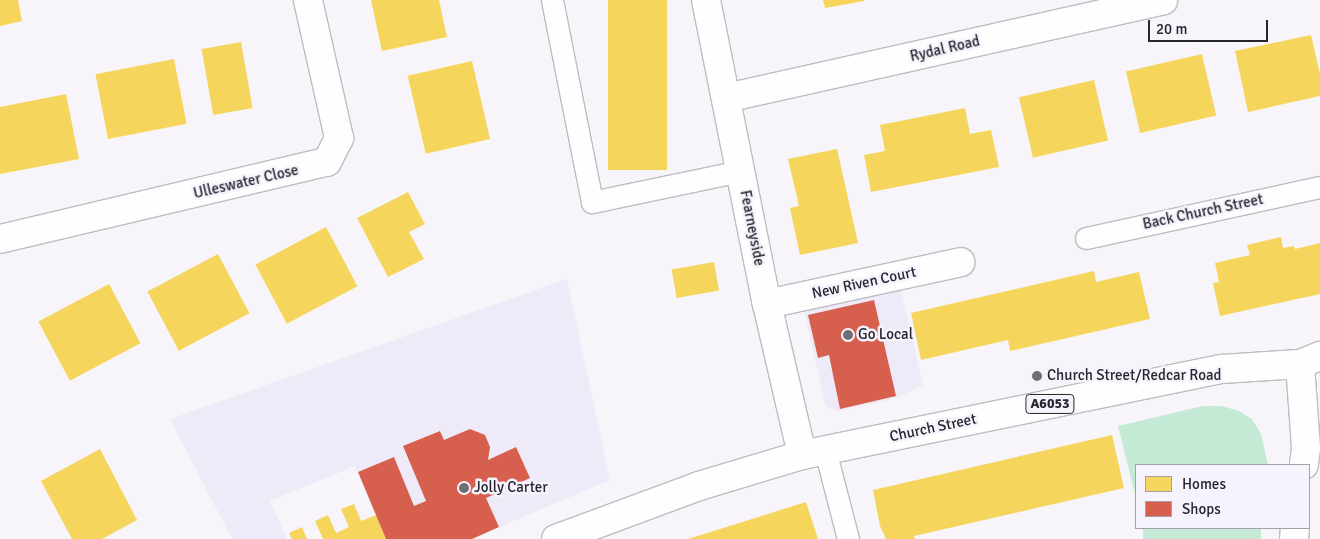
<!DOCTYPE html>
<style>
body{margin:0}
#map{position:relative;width:1320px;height:539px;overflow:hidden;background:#f7f5fa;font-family:Signika,sans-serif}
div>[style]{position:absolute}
.built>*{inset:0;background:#efeaf7}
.green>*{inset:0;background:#c4e9d5;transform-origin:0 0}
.homes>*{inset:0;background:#f6d55c;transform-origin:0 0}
.shops>*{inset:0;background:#d6604d}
.roads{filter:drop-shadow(1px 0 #bebcc2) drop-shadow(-1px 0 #bebcc2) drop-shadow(0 1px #bebcc2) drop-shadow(0 -1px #bebcc2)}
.service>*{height:21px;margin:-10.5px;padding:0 10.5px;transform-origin:10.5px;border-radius:10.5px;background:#fefefe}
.minor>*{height:28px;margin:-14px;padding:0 14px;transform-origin:14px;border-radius:14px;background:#fefefe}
.primary>*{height:28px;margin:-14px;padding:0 14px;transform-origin:14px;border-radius:14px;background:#fefefe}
.dots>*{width:14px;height:14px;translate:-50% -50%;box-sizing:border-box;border:2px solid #f6f3fc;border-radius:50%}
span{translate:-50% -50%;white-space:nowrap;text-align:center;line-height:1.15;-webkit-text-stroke:5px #f6f3fc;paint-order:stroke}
.shield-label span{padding:1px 4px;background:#f6f3fc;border:1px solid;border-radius:4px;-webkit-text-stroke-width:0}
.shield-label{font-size:14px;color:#28252e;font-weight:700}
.street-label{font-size:15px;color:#28252e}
.poi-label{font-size:15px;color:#28252e}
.left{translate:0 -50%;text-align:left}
.legend{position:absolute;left:1135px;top:464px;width:175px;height:65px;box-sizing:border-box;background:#f6f3fc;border:1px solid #a4a1aa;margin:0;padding:6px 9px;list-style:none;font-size:15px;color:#28252e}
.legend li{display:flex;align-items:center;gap:10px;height:25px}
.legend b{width:25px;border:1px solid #a4a1aa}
.scale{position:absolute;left:1148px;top:20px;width:120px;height:22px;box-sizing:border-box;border:2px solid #28252e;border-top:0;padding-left:6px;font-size:15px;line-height:18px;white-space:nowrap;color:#28252e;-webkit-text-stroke:4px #f6f3fc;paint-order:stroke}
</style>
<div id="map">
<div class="built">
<i style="clip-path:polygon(567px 279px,610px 480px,472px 539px,386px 539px,355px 466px,270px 501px,287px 539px,232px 539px,170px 419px)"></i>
<i style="clip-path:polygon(901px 289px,923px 385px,897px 398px,839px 411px,826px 407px,804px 311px)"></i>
</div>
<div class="green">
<i style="clip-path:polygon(1203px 406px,1222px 406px,1239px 411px,1252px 419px,1261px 434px,1268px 465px,1136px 465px,1136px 498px,1118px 426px)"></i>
<i style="left:1143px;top:528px;width:118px;height:11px"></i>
</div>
<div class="homes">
<i style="clip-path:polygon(0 0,18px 0,22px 21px,0 26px)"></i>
<i style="clip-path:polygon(371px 0,439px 0,447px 37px,382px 51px)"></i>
<i style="left:608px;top:0;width:59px;height:170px"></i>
<i style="clip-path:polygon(823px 0,864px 0,864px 1px,825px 8px)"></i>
<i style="clip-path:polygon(1311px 35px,1320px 74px,1320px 96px,1248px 112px,1235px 51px)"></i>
<i style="left:241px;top:42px;width:67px;height:40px;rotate:80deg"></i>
<i style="left:1202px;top:54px;width:63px;height:78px;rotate:77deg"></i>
<i style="left:174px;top:59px;width:66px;height:80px;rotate:79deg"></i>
<i style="left:472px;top:61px;width:80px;height:66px;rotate:77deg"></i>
<i style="left:1094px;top:80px;width:62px;height:77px;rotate:77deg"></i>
<i style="clip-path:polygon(66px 94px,79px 159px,0 174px,0 107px)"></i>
<i style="clip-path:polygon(965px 108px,970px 134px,991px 130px,999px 167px,871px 192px,864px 155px,885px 151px,880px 125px)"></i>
<i style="clip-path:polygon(837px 149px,858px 243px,800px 255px,790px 208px,799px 206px,788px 159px)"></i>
<i style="clip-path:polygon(408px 192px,425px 224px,409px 232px,424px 259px,388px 277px,357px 218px)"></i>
<i style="left:326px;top:227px;width:67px;height:80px;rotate:62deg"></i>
<i style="clip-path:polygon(1281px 237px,1283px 248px,1294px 246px,1295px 249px,1320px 243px,1320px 294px,1220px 316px,1213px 283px,1219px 282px,1215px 263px,1250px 255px,1247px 245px)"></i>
<i style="left:218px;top:254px;width:67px;height:80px;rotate:62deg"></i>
<i style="left:714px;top:262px;width:29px;height:43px;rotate:80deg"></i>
<i style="clip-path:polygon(1094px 271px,1096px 282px,1139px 272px,1150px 319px,1010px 351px,1008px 340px,921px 360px,911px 313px)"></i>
<i style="left:109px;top:284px;width:67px;height:80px;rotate:62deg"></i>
<i style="clip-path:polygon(1112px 435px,1124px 488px,914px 536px,915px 539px,886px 539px,880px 526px,873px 490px)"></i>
<i style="clip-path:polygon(100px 449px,137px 520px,102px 539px,72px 539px,41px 481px)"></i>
<i style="clip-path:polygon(806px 502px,818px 539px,688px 539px)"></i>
<i style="clip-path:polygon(354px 504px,361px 521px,376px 515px,386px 539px,323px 539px,315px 521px,328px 515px,336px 533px,349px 527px,341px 509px)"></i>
<i style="clip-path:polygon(302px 527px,307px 539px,292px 539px,289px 533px)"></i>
</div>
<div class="shops">
<i style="clip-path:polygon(874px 300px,896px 396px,840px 409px,829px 355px,818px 358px,808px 315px)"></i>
<i style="clip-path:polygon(470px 429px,485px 435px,490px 447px,488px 460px,516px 447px,530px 478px,486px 498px,499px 527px,472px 539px,386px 539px,358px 472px,394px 457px,414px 506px,426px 501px,403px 446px,440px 431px,444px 440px)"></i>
</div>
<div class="roads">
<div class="service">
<i style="left:552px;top:0;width:206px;rotate:78.8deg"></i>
<i style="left:592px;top:202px;width:152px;rotate:-11.8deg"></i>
<i style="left:1086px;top:238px;width:239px;rotate:-12.3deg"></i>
<i style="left:825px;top:450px;width:92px;rotate:75.5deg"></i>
</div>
<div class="minor">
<i style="left:706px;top:0;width:310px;rotate:78.7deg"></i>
<i style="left:767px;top:304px;width:155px;rotate:76.9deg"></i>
<i style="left:726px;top:98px;width:448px;rotate:-12.6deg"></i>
<i style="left:0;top:239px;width:336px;rotate:-13.3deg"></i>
<i style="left:327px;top:162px;width:27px;rotate:-63deg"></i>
<i style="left:339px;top:138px;width:141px;rotate:-102.7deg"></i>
<i style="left:767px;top:304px;width:198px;rotate:-12.2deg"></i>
<i style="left:1300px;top:364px;width:84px;rotate:85.9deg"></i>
<i style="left:1306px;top:448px;width:17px;rotate:97deg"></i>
<i style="left:1294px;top:539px;width:11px;rotate:-85deg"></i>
</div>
<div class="primary">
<i style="left:556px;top:539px;width:153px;rotate:-20.3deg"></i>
<i style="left:699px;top:486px;width:108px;rotate:-16.8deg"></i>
<i style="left:802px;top:455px;width:429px;rotate:-11.6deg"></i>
<i style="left:1222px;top:369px;width:78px;rotate:-3.7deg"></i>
<i style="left:1300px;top:364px;width:22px;rotate:-22deg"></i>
</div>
</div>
<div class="dots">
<i style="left:848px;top:335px;background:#706e75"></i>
<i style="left:1037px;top:376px;background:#706e75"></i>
<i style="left:464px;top:488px;background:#706e75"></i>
</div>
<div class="shield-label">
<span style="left:1050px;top:404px">A6053</span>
</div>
<div class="street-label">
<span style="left:945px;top:49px;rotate:-13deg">Rydal Road</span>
<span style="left:246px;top:182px;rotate:-13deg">Ulleswater Close</span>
<span style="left:1203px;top:212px;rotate:-12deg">Back Church Street</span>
<span style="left:752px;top:228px;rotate:79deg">Fearneyside</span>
<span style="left:864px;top:283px;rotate:-12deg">New Riven Court</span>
<span style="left:933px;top:428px;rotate:-12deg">Church Street</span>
</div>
<div class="poi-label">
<span class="left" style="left:858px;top:335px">Go Local</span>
<span class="left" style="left:1047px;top:376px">Church Street/Redcar Road</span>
<span class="left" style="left:474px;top:488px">Jolly Carter</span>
</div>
<ul class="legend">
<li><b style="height:14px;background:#f6d55c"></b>Homes</li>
<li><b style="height:14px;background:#d6604d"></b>Shops</li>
</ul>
<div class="scale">20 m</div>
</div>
